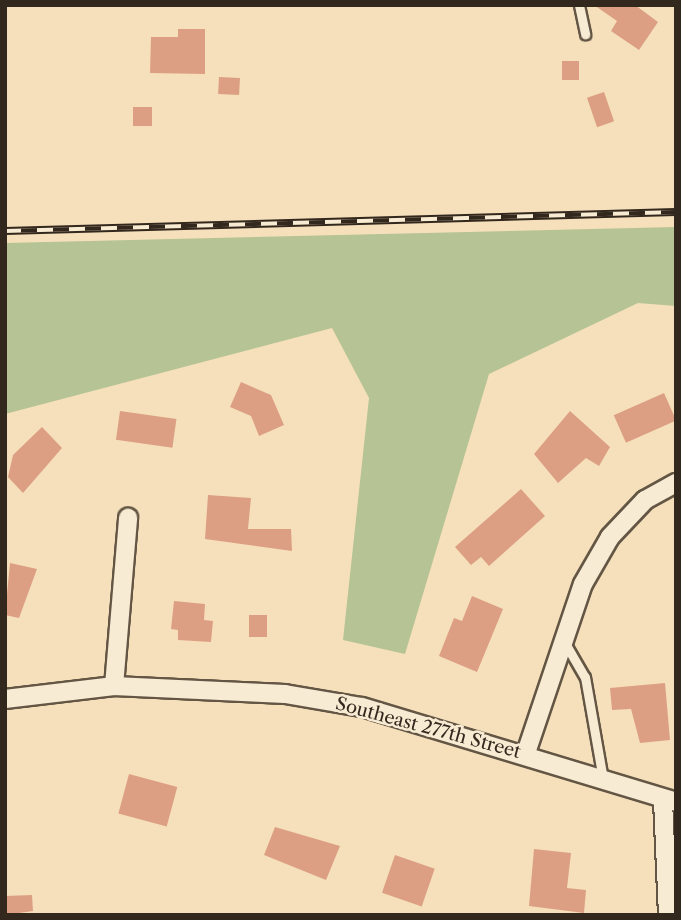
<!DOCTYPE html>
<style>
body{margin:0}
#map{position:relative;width:681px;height:920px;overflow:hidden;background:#f5e0bb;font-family:"Libre Caslon Text",serif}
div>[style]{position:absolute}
.green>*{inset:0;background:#b6c394}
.building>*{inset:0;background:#dd9f83;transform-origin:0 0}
.roads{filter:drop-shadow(2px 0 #645644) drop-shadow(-2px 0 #645644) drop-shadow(0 2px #645644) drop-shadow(0 -2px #645644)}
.service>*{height:9px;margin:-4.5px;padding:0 4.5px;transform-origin:4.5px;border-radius:4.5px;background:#f8ebd3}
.minor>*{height:18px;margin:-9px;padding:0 9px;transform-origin:9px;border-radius:9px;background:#f8ebd3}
.rail>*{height:8px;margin-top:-4px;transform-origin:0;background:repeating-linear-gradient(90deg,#f8ebd3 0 16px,#33281d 0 32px);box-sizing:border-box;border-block:2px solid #33281d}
span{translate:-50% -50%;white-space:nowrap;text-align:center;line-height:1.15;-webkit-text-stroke:5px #f8ebd3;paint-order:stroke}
.street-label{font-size:18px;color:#33281d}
.frame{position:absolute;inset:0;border:7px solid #33281d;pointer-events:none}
</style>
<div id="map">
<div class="green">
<i style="clip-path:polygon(676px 227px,676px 306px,638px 303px,489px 374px,405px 654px,343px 640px,369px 398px,332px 328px,5px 414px,5px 243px)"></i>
</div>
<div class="building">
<i style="clip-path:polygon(594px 5px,635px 5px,658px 22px,639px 50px,611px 31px,617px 21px)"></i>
<i style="clip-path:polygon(178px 29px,205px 29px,205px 74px,150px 73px,151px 37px,178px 37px)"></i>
<i style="left:562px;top:61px;width:17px;height:19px"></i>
<i style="left:219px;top:77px;width:21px;height:17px;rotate:3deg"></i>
<i style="left:604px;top:92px;width:31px;height:18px;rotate:71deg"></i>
<i style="left:152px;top:107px;width:19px;height:19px;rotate:90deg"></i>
<i style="clip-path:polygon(241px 382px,271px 395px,284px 425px,259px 436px,251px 416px,230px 407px)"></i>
<i style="left:664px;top:393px;width:30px;height:55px;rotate:66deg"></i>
<i style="left:120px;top:411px;width:57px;height:29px;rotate:8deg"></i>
<i style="clip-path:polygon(570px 411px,610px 447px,599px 466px,586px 458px,558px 483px,534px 454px)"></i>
<i style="clip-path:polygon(42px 427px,62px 448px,23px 493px,8px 477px,13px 455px)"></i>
<i style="clip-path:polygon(521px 489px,545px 516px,489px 566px,481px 557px,471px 565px,455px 547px)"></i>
<i style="clip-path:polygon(208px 495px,251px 498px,248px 529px,291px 529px,292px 551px,205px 539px)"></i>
<i style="clip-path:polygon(10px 563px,37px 569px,19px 618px,5px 615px)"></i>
<i style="clip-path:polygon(472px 596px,503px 609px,477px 672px,439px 656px,454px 618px,462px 621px)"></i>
<i style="clip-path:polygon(174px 601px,205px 604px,204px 620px,213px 621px,211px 642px,178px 640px,178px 630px,171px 629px)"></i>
<i style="left:249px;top:615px;width:18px;height:22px"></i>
<i style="clip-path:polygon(665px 683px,670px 740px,640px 743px,631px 709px,612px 710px,610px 688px)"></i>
<i style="left:129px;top:774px;width:50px;height:41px;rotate:15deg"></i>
<i style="clip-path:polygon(275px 827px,340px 846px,326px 880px,264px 855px)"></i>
<i style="clip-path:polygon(534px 849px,571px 853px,567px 888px,586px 890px,584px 913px,529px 906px)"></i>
<i style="left:395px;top:855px;width:42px;height:40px;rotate:19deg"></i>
<i style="clip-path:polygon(32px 895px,33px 911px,5px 915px,5px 896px)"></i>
</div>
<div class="roads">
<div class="service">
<i style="left:579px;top:5px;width:30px;rotate:78deg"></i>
<i style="left:565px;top:643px;width:39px;rotate:60deg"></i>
<i style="left:585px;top:677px;width:104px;rotate:80deg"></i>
</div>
<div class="minor">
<i style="left:114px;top:686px;width:169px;rotate:-85.2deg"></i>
<i style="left:5px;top:699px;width:110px;rotate:-6.8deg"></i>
<i style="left:114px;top:686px;width:171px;rotate:2.7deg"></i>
<i style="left:285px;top:694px;width:78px;rotate:9.6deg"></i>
<i style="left:362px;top:707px;width:328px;rotate:16.8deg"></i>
<i style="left:526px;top:753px;width:178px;rotate:-71.4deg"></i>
<i style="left:583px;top:584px;width:54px;rotate:-60.1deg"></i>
<i style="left:610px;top:537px;width:51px;rotate:-46.6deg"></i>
<i style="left:645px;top:500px;width:35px;rotate:-29deg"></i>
<i style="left:663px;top:800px;width:115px;rotate:87.5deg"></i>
</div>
</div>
<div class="rail">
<i style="left:5px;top:231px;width:671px;rotate:-1.62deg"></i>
</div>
<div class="street-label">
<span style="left:428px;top:728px;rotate:15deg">Southeast 277th Street</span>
</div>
<div class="frame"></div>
</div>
